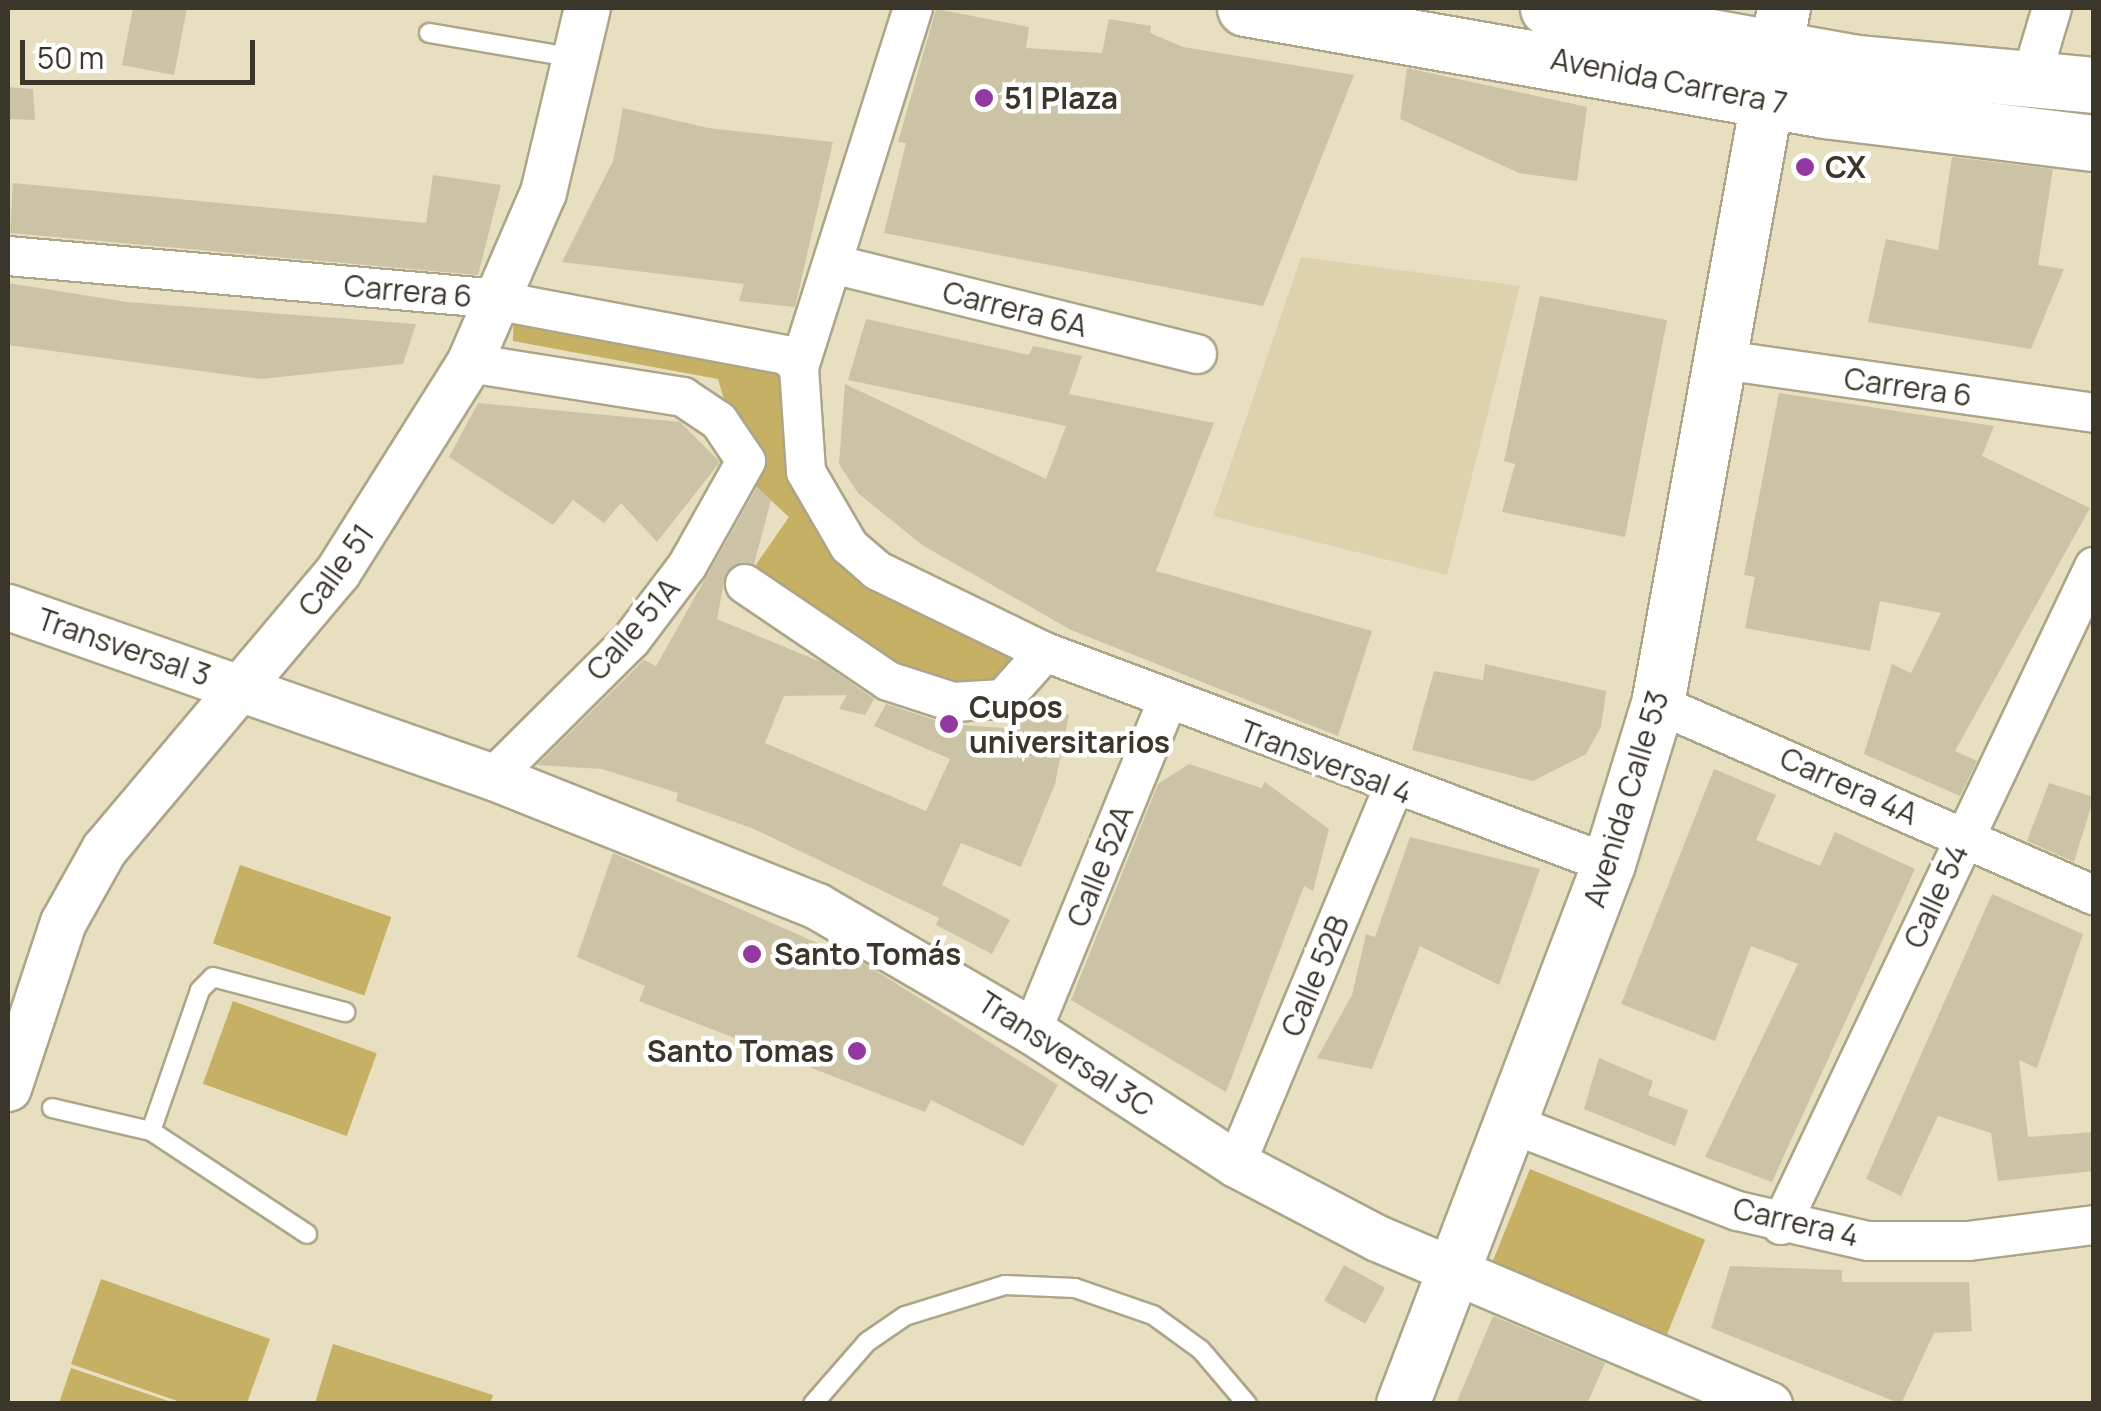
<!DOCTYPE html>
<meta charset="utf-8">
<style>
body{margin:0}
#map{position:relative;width:2101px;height:1411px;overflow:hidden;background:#e7dfc0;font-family:Manrope,sans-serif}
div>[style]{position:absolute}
.built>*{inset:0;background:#ddd2ad}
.green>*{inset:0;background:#c5b064;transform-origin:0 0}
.building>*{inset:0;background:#ccc3a6;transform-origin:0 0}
.roads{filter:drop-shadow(2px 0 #ada588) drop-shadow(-2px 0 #ada588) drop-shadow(0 2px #ada588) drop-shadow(0 -2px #ada588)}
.service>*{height:18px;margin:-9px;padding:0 9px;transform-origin:9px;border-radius:9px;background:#fff}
.minor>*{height:38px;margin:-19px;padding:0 19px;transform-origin:19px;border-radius:19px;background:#fff}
.tertiary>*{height:45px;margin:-22.5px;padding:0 22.5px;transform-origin:22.5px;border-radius:22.5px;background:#fff}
.secondary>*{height:52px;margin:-26px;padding:0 26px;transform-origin:26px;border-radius:26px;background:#fff}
.primary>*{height:55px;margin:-27.5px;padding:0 27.5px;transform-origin:27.5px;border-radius:27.5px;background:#fff}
.dots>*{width:28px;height:28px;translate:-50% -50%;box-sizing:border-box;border:5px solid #fff;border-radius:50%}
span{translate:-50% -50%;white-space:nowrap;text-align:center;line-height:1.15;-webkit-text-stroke:9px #fff;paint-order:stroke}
.street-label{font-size:30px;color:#3a362a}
.poi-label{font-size:30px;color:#3a362a;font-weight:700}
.left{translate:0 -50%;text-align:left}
.right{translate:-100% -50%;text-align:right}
.frame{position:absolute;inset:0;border:10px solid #3a362a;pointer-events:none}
.scale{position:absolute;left:20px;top:40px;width:235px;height:45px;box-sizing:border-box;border:5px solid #3a362a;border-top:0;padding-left:12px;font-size:30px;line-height:35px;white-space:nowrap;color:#3a362a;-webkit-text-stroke:8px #fff;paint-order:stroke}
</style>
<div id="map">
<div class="built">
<i style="clip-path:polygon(1301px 257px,1520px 286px,1447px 575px,1213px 516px)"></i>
</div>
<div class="green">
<i style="clip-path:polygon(514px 310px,779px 351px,863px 571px,1025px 657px,986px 687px,893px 670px,753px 569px,789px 517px,747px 478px,718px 379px,513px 341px)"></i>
<i style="left:240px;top:865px;width:160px;height:83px;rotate:19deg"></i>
<i style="left:233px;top:1001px;width:153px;height:88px;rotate:20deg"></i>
<i style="left:1530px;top:1169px;width:189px;height:102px;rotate:22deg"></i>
<i style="clip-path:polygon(101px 1279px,270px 1339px,247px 1403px,183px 1403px,71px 1364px)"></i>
<i style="clip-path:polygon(333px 1344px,493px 1395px,490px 1403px,315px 1403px)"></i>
<i style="clip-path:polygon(71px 1368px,174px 1403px,59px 1403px)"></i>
</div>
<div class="building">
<i style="clip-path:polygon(133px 8px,187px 8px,174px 75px,122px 65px)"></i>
<i style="clip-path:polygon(936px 9px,1029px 27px,1026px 48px,1102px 53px,1109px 19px,1151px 26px,1150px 33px,1183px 47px,1354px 75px,1263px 306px,884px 233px,906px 143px,898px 142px)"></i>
<i style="clip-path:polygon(1407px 68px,1587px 107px,1577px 181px,1519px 173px,1400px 119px)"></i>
<i style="clip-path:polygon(8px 87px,33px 89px,35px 120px,8px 119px)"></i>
<i style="clip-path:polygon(623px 108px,708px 128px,833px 142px,795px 307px,739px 301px,744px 284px,562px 262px,613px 161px)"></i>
<i style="clip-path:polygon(1952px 157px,2053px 169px,2038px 265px,2064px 269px,2031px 349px,1868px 322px,1886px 239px,1938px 250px)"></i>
<i style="clip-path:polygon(433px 175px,501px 185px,478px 275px,10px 233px,13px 183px,426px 223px)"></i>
<i style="clip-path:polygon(8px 283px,127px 302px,416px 324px,403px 364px,260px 379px,8px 345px)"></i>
<i style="clip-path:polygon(1540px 296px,1667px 320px,1625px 537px,1502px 512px,1515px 464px,1504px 461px)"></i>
<i style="clip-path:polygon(866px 319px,1029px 355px,1033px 346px,1082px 356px,1069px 394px,1214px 423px,1156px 571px,1372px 631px,1338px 736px,1071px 630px,922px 545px,858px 493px,839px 464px,845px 384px,1046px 479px,1066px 426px,848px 380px)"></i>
<i style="clip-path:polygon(1779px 393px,1994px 426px,1982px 456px,2090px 508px,1955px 751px,1977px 761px,1960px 796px,1864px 754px,1892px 664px,1911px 673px,1941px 613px,1880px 601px,1870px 651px,1745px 628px,1755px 577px,1744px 575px)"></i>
<i style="clip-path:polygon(478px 403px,680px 422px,720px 462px,657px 542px,621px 503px,604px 523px,573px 500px,553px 525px,449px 457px)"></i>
<i style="clip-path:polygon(757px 487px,771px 500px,754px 564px,726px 572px,717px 619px,821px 662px,874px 699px,865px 715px,839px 709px,847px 695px,784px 696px,765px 743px,926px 811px,950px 759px,874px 726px,886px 704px,947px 724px,1004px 728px,1032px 700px,1069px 715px,1055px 784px,1021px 867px,961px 843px,942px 885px,1010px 920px,992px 954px,936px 925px,939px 918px,754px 829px,676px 801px,678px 793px,602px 769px,537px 765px,644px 660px,656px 666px)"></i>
<i style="clip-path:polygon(1485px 664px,1606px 691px,1601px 727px,1586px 754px,1533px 781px,1412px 750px,1434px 671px,1483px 680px)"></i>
<i style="clip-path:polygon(1189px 764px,1261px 788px,1265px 782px,1329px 829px,1313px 891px,1304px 886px,1226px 1092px,1071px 1000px,1158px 784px)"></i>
<i style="clip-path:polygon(1714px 769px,1776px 795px,1756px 840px,1820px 866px,1835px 832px,1915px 869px,1772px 1182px,1705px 1157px,1798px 964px,1751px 946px,1715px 1041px,1621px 1004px)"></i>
<i style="clip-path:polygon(2049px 783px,2094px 797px,2074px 862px,2027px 841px)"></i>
<i style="clip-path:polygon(1410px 837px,1540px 869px,1499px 985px,1420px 946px,1372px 1069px,1317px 1058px,1352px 995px,1366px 934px,1375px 937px)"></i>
<i style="clip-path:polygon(613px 853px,865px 964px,1058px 1085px,1023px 1146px,931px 1100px,925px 1112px,639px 1001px,645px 986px,577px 957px)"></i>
<i style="clip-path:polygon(1992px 894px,2083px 934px,2037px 1068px,2019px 1060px,2028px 1137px,2094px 1132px,2094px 1171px,1998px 1181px,1991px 1133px,1938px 1116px,1901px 1196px,1866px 1179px)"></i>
<i style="clip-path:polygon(1599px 1058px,1653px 1081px,1648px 1095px,1688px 1110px,1675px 1146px,1584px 1109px)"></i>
<i style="left:1344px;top:1265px;width:47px;height:41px;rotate:29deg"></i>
<i style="clip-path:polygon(1730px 1266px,1842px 1270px,1842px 1282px,1969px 1282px,1972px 1331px,1934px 1333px,1901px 1404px,1711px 1328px)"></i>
<i style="clip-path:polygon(1493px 1316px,1605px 1363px,1587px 1404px,1456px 1404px)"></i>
</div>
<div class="roads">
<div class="service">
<i style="left:429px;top:33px;width:149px;rotate:9.7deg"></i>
<i style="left:52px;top:1108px;width:102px;rotate:13.1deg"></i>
<i style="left:151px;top:1131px;width:187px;rotate:33.4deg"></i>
<i style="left:151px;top:1131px;width:149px;rotate:-70.8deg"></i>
<i style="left:200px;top:990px;width:18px;rotate:-45deg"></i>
<i style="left:213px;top:977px;width:137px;rotate:14.9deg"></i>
<i style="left:813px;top:1404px;width:82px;rotate:-48.9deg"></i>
<i style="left:867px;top:1342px;width:46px;rotate:-34.4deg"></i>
<i style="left:905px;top:1316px;width:105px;rotate:-17.2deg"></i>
<i style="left:1005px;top:1285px;width:70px;rotate:2.5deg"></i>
<i style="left:1075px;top:1288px;width:83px;rotate:19.1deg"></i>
<i style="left:1153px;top:1315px;width:59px;rotate:36.1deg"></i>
<i style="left:1201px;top:1350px;width:71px;rotate:49.6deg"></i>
</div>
<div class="minor">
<i style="left:913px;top:8px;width:378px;rotate:107.6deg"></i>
<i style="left:799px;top:368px;width:104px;rotate:86.1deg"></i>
<i style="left:806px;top:472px;width:86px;rotate:59.8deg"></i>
<i style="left:849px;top:546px;width:38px;rotate:41deg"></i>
<i style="left:878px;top:571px;width:186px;rotate:25.9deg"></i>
<i style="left:1045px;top:652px;width:603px;rotate:20.6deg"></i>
<i style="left:2031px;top:78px;width:73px;rotate:-73.3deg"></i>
<i style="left:8px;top:256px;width:478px;rotate:5deg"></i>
<i style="left:484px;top:298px;width:308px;rotate:10.7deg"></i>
<i style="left:787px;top:355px;width:18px;rotate:47deg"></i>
<i style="left:833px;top:264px;width:375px;rotate:13.9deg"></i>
<i style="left:1723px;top:360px;width:375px;rotate:8.1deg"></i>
<i style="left:469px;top:363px;width:217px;rotate:9deg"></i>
<i style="left:683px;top:397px;width:43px;rotate:33.7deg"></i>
<i style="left:719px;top:421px;width:48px;rotate:56deg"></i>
<i style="left:746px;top:461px;width:120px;rotate:119.3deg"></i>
<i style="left:687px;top:566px;width:93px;rotate:127.1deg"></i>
<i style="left:631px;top:640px;width:194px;rotate:135.2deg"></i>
<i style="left:745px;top:584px;width:173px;rotate:34.1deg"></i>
<i style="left:888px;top:681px;width:68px;rotate:17.9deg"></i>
<i style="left:953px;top:702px;width:50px;rotate:-3.4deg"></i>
<i style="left:1003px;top:699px;width:63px;rotate:-48.2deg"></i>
<i style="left:1658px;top:704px;width:476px;rotate:23.7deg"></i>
<i style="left:1032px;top:1031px;width:356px;rotate:-67.7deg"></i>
<i style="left:1512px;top:1124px;width:242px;rotate:21.1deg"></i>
<i style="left:1738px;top:1211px;width:133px;rotate:13deg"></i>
<i style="left:1868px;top:1241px;width:101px"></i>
<i style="left:1969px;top:1241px;width:126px;rotate:-7.3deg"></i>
<i style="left:1236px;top:1164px;width:407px;rotate:-67.3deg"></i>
<i style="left:1781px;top:1225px;width:729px;rotate:-64.56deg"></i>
</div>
<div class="tertiary">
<i style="left:8px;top:607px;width:514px;rotate:19.32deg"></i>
<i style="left:493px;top:777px;width:349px;rotate:21.7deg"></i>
<i style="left:817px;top:906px;width:249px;rotate:30.2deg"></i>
<i style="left:1032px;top:1031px;width:244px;rotate:33.1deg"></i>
<i style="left:1236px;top:1164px;width:159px;rotate:27.7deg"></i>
<i style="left:1377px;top:1238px;width:426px;rotate:23deg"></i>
<i style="left:8px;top:1088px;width:175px;rotate:-71.7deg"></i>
<i style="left:63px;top:922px;width:84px;rotate:-60.7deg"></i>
<i style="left:104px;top:849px;width:363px;rotate:-49.9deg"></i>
<i style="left:338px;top:571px;width:246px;rotate:-57.8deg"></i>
<i style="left:469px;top:363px;width:186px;rotate:-66.6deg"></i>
<i style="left:543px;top:192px;width:189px;rotate:-76.6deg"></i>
</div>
<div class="secondary">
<i style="left:1403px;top:1404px;width:578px;rotate:-69.12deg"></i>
<i style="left:1609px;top:864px;width:167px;rotate:-73deg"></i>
<i style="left:1658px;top:704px;width:707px;rotate:-79.74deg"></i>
</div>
<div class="primary">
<i style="left:1245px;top:8px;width:589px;rotate:9.97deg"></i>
<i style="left:1825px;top:110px;width:271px;rotate:7deg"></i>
<i style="left:1548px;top:8px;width:314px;rotate:10.1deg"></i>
<i style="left:1857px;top:63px;width:238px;rotate:5.3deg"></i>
</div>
</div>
<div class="dots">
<i style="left:984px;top:98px;background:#9337a1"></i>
<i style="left:1805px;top:167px;background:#9337a1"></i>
<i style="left:949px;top:724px;background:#9337a1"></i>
<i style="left:752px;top:954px;background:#9337a1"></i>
<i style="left:857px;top:1051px;background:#9337a1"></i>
</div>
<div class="street-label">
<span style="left:1669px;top:81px;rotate:11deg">Avenida Carrera 7</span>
<span style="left:408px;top:291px;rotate:5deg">Carrera 6</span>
<span style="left:1015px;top:309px;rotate:14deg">Carrera 6A</span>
<span style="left:1908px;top:387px;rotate:8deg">Carrera 6</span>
<span style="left:336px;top:570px;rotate:-54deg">Calle 51</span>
<span style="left:633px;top:629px;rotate:-49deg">Calle 51A</span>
<span style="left:124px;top:647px;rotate:19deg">Transversal 3</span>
<span style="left:1326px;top:762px;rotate:21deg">Transversal 4</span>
<span style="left:1849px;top:786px;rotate:24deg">Carrera 4A</span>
<span style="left:1626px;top:799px;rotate:-73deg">Avenida Calle 53</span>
<span style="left:1100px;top:866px;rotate:-68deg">Calle 52A</span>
<span style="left:1936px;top:896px;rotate:-65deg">Calle 54</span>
<span style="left:1315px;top:976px;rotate:-67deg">Calle 52B</span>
<span style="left:1066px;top:1054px;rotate:33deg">Transversal 3C</span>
<span style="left:1796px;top:1222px;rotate:13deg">Carrera 4</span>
</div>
<div class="poi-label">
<span class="left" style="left:1004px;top:98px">51 Plaza</span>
<span class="left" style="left:1825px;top:167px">CX</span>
<span class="left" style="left:969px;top:724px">Cupos<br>universitarios</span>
<span class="left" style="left:774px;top:954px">Santo Tomás</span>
<span class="right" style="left:834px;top:1051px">Santo Tomas</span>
</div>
<div class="frame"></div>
<div class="scale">50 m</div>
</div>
